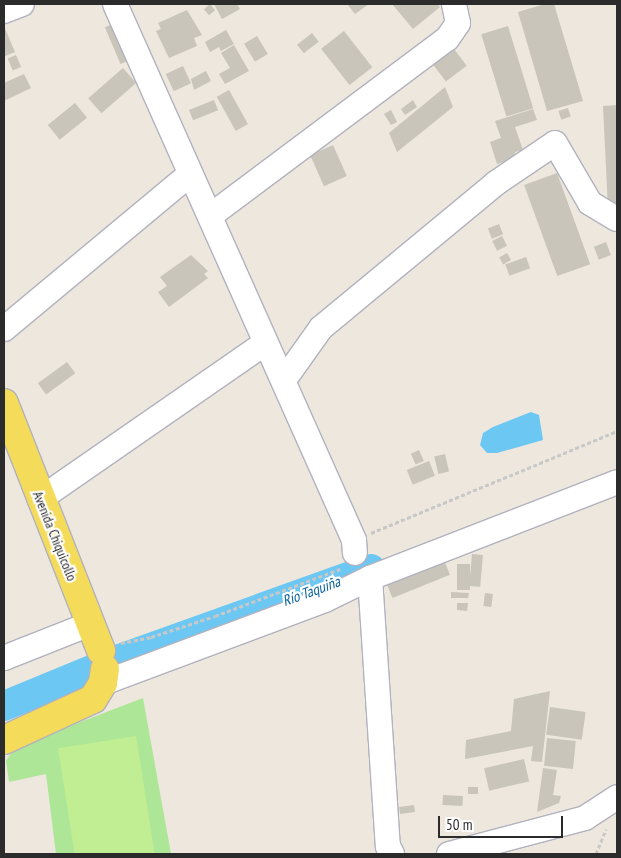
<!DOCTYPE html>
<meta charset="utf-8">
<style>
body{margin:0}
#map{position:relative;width:621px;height:858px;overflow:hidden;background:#ede7dd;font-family:"PT Sans Narrow",sans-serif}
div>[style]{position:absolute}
.green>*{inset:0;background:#ade697}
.pitch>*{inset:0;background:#c1ed93;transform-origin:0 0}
.water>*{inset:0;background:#6cc7f3}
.river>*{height:30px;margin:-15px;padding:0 15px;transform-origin:15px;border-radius:15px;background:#6cc7f3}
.building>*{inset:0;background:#c9c5bb;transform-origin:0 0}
.path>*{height:3px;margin-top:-1.5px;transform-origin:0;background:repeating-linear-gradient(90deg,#c8c8c8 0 4px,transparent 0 6.5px)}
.roads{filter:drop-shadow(1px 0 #b1b2bf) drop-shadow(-1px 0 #b1b2bf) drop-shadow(0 1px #b1b2bf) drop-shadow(0 -1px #b1b2bf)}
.minor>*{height:24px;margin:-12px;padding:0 12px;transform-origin:12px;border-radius:12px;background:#fff}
.major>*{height:28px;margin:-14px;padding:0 14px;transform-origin:14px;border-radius:14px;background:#f5db5a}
span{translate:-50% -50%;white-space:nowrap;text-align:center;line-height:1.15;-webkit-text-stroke:4.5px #fff;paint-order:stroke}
.street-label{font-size:14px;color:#2b2b2b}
.water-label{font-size:15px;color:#0963a1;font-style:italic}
.frame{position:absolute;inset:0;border:5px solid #2b2b2b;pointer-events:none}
.scale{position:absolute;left:438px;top:816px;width:125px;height:22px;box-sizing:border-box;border:2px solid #2b2b2b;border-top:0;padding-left:6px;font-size:15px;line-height:18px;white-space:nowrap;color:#2b2b2b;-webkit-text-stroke:4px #fff;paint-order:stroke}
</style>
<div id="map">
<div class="green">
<i style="clip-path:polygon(143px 698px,171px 854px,56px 854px,46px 774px,9px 782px,6px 761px,15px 747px)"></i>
</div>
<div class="pitch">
<i style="left:136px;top:736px;width:119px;height:79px;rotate:81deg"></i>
</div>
<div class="water">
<i style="clip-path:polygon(531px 412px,539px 415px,543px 440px,497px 453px,487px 453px,480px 445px,483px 433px,493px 427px)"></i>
</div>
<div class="river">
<i style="left:4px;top:706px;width:116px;rotate:-22.4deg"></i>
<i style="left:111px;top:662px;width:276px;rotate:-19.7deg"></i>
</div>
<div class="building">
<i style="left:210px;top:4px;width:8px;height:8px;rotate:50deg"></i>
<i style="clip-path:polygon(214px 4px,237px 4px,240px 9px,222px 19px)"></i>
<i style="clip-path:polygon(347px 4px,369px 4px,355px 14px)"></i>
<i style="clip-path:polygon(392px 4px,437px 4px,440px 7px,413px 29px)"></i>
<i style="clip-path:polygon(545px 4px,554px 4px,583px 101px,547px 111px,518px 12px)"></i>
<i style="clip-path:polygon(187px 10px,202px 35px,194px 38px,197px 46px,169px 58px,156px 31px,161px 29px,158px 23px)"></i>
<i style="left:115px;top:23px;width:40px;height:11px;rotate:67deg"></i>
<i style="clip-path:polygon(4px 26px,15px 52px,5px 56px,4px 54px)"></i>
<i style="left:508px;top:26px;width:86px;height:28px;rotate:73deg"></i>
<i style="clip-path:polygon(226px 30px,234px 44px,221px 51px,219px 47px,210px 52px,205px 42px)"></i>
<i style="left:344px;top:31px;width:46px;height:29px;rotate:52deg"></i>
<i style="left:312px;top:33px;width:11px;height:19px;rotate:52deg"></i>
<i style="left:257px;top:36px;width:21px;height:15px;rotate:59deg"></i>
<i style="clip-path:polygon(234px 45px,249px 71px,225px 84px,219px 74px,230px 68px,221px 53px)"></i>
<i style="left:451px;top:45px;width:26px;height:26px;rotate:53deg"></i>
<i style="left:16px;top:55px;width:13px;height:9px;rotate:67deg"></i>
<i style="left:183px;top:66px;width:19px;height:19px;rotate:65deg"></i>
<i style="left:123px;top:68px;width:20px;height:46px;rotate:49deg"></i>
<i style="clip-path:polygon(206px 71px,211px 81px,194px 90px,191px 79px)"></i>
<i style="clip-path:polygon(24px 74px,31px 88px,4px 101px,4px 83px)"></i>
<i style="clip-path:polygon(445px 87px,453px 107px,397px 152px,389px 133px)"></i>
<i style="left:229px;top:90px;width:39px;height:14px;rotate:61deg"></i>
<i style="left:214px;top:100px;width:11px;height:27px;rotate:68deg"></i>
<i style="clip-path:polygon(413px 100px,417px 107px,405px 115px,401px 109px)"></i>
<i style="left:75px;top:103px;width:19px;height:35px;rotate:51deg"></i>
<i style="clip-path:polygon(617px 105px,617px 209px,608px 209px,603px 106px)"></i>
<i style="left:568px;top:108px;width:9px;height:10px;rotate:72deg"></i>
<i style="clip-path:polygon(533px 109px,537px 120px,515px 127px,523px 150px,515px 152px,516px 158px,497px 164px,490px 142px,501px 138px,495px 121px)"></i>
<i style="clip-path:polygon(391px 110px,397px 122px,391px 125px,384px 114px)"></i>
<i style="left:333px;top:145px;width:34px;height:25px;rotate:66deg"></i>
<i style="left:557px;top:173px;width:97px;height:35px;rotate:70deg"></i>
<i style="left:499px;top:224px;width:11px;height:12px;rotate:68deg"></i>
<i style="left:502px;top:236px;width:11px;height:11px;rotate:63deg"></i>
<i style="left:606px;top:242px;width:14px;height:13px;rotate:69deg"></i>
<i style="left:507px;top:253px;width:8px;height:9px;rotate:60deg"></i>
<i style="clip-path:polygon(191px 255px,208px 271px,204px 274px,208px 278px,169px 307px,158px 292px,167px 286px,160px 277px)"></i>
<i style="left:526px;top:257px;width:12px;height:22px;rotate:70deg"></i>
<i style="left:67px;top:362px;width:14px;height:36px;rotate:54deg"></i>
<i style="left:419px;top:450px;width:12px;height:9px;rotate:66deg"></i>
<i style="left:445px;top:454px;width:18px;height:11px;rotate:77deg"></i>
<i style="left:429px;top:461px;width:16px;height:24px;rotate:68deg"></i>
<i style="left:472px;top:554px;width:11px;height:32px;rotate:5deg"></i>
<i style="left:444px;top:560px;width:16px;height:62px;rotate:68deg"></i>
<i style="left:457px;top:564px;width:13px;height:26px"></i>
<i style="clip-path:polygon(451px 592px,469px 593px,468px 598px,451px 598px)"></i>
<i style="left:485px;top:593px;width:8px;height:13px;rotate:7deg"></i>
<i style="clip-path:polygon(457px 603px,468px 603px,467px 611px,457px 610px)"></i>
<i style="clip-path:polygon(550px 691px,542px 762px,531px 761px,533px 746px,465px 759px,466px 740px,511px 731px,514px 699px)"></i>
<i style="left:550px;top:707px;width:36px;height:28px;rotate:8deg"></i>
<i style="left:547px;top:738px;width:29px;height:28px;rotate:6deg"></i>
<i style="left:524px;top:759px;width:23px;height:41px;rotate:77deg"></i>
<i style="clip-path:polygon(543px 768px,557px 770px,553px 795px,561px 796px,559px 803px,537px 812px)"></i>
<i style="left:468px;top:787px;width:10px;height:7px"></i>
<i style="left:443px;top:795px;width:20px;height:10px;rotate:3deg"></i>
<i style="left:414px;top:805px;width:7px;height:15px;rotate:82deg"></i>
</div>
<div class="path">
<i style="left:371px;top:533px;width:266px;rotate:-22.5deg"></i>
<i style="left:121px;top:643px;width:31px;rotate:-11deg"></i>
<i style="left:151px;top:637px;width:67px;rotate:-18.2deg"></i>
<i style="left:215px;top:616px;width:134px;rotate:-20.6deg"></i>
<i style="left:596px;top:854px;width:27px;rotate:-68deg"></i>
</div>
<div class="roads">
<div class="minor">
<i style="left:115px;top:4px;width:587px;rotate:65.97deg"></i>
<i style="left:354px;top:540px;width:13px;rotate:86deg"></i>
<i style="left:4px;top:11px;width:19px;rotate:-21deg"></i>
<i style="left:210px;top:216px;width:296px;rotate:-36.8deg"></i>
<i style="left:447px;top:39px;width:19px;rotate:-55deg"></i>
<i style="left:458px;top:23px;width:19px;rotate:-102deg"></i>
<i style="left:4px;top:329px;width:242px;rotate:-39.8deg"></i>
<i style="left:284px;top:380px;width:64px;rotate:-54.6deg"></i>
<i style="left:321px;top:328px;width:227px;rotate:-39.6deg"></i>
<i style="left:496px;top:183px;width:71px;rotate:-34.1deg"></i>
<i style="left:555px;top:143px;width:69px;rotate:59.7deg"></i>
<i style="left:590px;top:203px;width:31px;rotate:31deg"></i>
<i style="left:40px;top:499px;width:274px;rotate:-34.7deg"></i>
<i style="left:370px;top:578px;width:269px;rotate:86.2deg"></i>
<i style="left:388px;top:846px;width:9px;rotate:63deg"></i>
<i style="left:4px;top:658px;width:92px;rotate:-21.6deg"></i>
<i style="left:103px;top:683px;width:237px;rotate:-20.5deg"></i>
<i style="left:325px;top:600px;width:50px;rotate:-26.1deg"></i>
<i style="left:370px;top:578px;width:265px;rotate:-21.2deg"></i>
<i style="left:449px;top:854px;width:141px;rotate:-14.8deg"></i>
<i style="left:585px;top:818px;width:38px;rotate:-33deg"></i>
</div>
<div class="major">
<i style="left:4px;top:403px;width:266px;rotate:68.6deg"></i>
<i style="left:4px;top:740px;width:98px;rotate:-24.7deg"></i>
<i style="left:93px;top:699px;width:19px;rotate:-58deg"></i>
<i style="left:103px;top:683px;width:14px;rotate:-82deg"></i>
</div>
</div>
<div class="street-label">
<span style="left:55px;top:536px;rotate:68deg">Avenida Chiquicollo</span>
</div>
<div class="water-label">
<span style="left:311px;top:591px;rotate:-20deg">Río Taquiña</span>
</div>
<div class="frame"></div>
<div class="scale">50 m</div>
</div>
